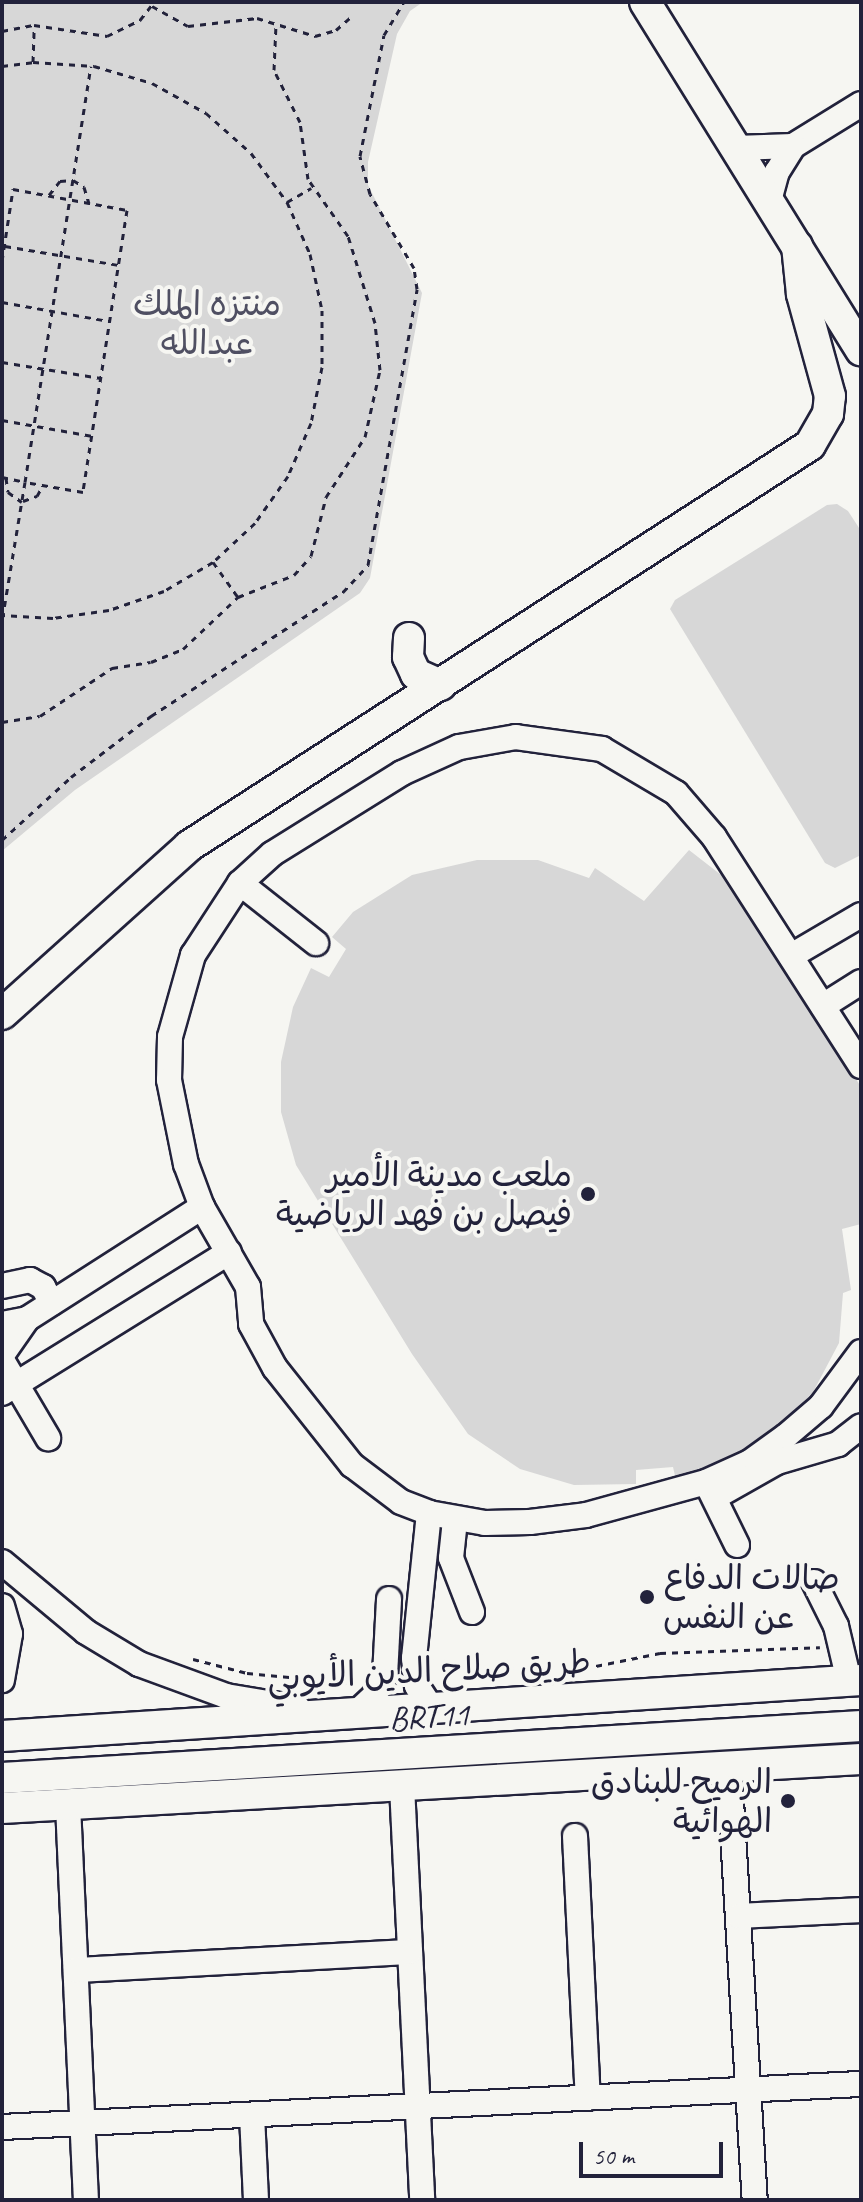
<!DOCTYPE html>
<meta charset="utf-8">
<style>
body{margin:0}
#map{position:relative;width:863px;height:2202px;overflow:hidden;background:#f6f6f2;font-family:Caveat,"Playpen Sans Arabic",sans-serif}
div>[style]{position:absolute}
.green>*{inset:0;background:#d7d7d7}
.path>*{height:3px;margin-top:-1.5px;transform-origin:0;background:repeating-linear-gradient(90deg,#22223b 0 6px,transparent 0 12px)}
.roads{filter:drop-shadow(2px 0 #22223b) drop-shadow(-2px 0 #22223b) drop-shadow(0 2px #22223b) drop-shadow(0 -2px #22223b)}
.minor>*{height:24px;margin:-12px;padding:0 12px;transform-origin:12px;border-radius:12px;background:#f6f6f2}
.major>*{height:30px;margin:-15px;padding:0 15px;transform-origin:15px;border-radius:15px;background:#f6f6f2}
.dots>*{width:22px;height:22px;translate:-50% -50%;box-sizing:border-box;border:4px solid #f6f6f2;border-radius:50%}
span{translate:-50% -50%;white-space:nowrap;text-align:center;line-height:1.15;-webkit-text-stroke:8px #f6f6f2;paint-order:stroke}
.park-label{font-size:34px;color:#4f4f62}
.poi-label{font-size:34px;color:#22223b}
.right{translate:-100% -50%;text-align:right}
.left{translate:0 -50%;text-align:left}
.street-label{font-size:34px;color:#22223b}
.frame{position:absolute;inset:0;border:4px solid #22223b;pointer-events:none}
.scale{position:absolute;left:579px;top:2142px;width:144px;height:36px;box-sizing:border-box;border:4px solid #22223b;border-top:0;padding-left:10px;font-size:24px;line-height:28px;white-space:nowrap;color:#22223b;-webkit-text-stroke:6px #f6f6f2;paint-order:stroke}
</style>
<div id="map">
<div class="green">
<i style="clip-path:polygon(2px 2px,423px 2px,410px 11px,397px 34px,368px 162px,368px 185px,422px 293px,370px 578px,360px 593px,75px 790px,2px 851px)"></i>
<i style="clip-path:polygon(837px 504px,848px 511px,861px 531px,861px 855px,835px 868px,825px 863px,670px 609px,675px 600px,827px 505px)"></i>
<i style="clip-path:polygon(689px 850px,734px 885px,861px 1087px,861px 1224px,842px 1229px,851px 1290px,843px 1293px,839px 1343px,812px 1394px,765px 1442px,713px 1469px,676px 1480px,673px 1467px,636px 1470px,636px 1484px,574px 1485px,520px 1469px,468px 1434px,412px 1354px,296px 1165px,281px 1112px,281px 1062px,293px 1007px,311px 968px,329px 977px,346px 949px,332px 937px,353px 912px,412px 875px,477px 860px,538px 860px,589px 878px,595px 868px,644px 901px)"></i>
</div>
<div class="path">
<i style="left:152px;top:6px;width:41px;rotate:29.1deg"></i>
<i style="left:188px;top:26px;width:69px;rotate:-6.6deg"></i>
<i style="left:257px;top:18px;width:61px;rotate:17.2deg"></i>
<i style="left:315px;top:36px;width:22px;rotate:-16deg"></i>
<i style="left:336px;top:30px;width:21px;rotate:-41deg"></i>
<i style="left:2px;top:31px;width:33px;rotate:-11deg"></i>
<i style="left:34px;top:25px;width:74px;rotate:8.6deg"></i>
<i style="left:107px;top:36px;width:37px;rotate:-26deg"></i>
<i style="left:140px;top:20px;width:23px;rotate:-52deg"></i>
<i style="left:33px;top:62px;width:36px;rotate:-88deg"></i>
<i style="left:2px;top:66px;width:31px;rotate:-7deg"></i>
<i style="left:33px;top:62px;width:61px;rotate:3.8deg"></i>
<i style="left:94px;top:66px;width:60px;rotate:16.3deg"></i>
<i style="left:152px;top:83px;width:62px;rotate:29.1deg"></i>
<i style="left:206px;top:113px;width:60px;rotate:41.6deg"></i>
<i style="left:251px;top:153px;width:61px;rotate:53.7deg"></i>
<i style="left:287px;top:202px;width:57px;rotate:66.1deg"></i>
<i style="left:310px;top:254px;width:57px;rotate:77.9deg"></i>
<i style="left:322px;top:310px;width:57px;rotate:90deg"></i>
<i style="left:322px;top:367px;width:57px;rotate:101.1deg"></i>
<i style="left:311px;top:423px;width:58px;rotate:113.5deg"></i>
<i style="left:288px;top:476px;width:57px;rotate:125.1deg"></i>
<i style="left:255px;top:523px;width:57px;rotate:137.1deg"></i>
<i style="left:213px;top:562px;width:57px;rotate:149.4deg"></i>
<i style="left:164px;top:591px;width:58px;rotate:160.9deg"></i>
<i style="left:109px;top:610px;width:57px;rotate:171.9deg"></i>
<i style="left:53px;top:618px;width:51px;rotate:-176.6deg"></i>
<i style="left:49px;top:195px;width:18px;rotate:-52deg"></i>
<i style="left:60px;top:181px;width:13px;rotate:-4deg"></i>
<i style="left:73px;top:180px;width:13px;rotate:32deg"></i>
<i style="left:84px;top:187px;width:17px;rotate:73deg"></i>
<i style="left:287px;top:202px;width:28px;rotate:-30deg"></i>
<i style="left:5px;top:246px;width:116px;rotate:9.5deg"></i>
<i style="left:2px;top:261px;width:73px;rotate:-81.3deg"></i>
<i style="left:13px;top:189px;width:116px;rotate:10.4deg"></i>
<i style="left:127px;top:210px;width:285px;rotate:98.9deg"></i>
<i style="left:83px;top:492px;width:59px;rotate:-170.2deg"></i>
<i style="left:25px;top:482px;width:135px;rotate:99.4deg"></i>
<i style="left:2px;top:302px;width:109px;rotate:10.1deg"></i>
<i style="left:2px;top:362px;width:100px;rotate:9.2deg"></i>
<i style="left:2px;top:420px;width:92px;rotate:10deg"></i>
<i style="left:2px;top:477px;width:24px;rotate:12deg"></i>
<i style="left:25px;top:482px;width:421px;rotate:-81deg"></i>
<i style="left:6px;top:478px;width:14px;rotate:82deg"></i>
<i style="left:8px;top:492px;width:17px;rotate:36deg"></i>
<i style="left:23px;top:501px;width:15px;rotate:-20deg"></i>
<i style="left:37px;top:496px;width:13px;rotate:-61deg"></i>
<i style="left:213px;top:562px;width:43px;rotate:54.5deg"></i>
<i style="left:2px;top:722px;width:38px;rotate:-9deg"></i>
<i style="left:40px;top:716px;width:87px;rotate:-33.7deg"></i>
<i style="left:112px;top:668px;width:39px;rotate:-9deg"></i>
<i style="left:151px;top:662px;width:35px;rotate:-22deg"></i>
<i style="left:183px;top:649px;width:76px;rotate:-43.4deg"></i>
<i style="left:238px;top:597px;width:60px;rotate:-21.4deg"></i>
<i style="left:294px;top:575px;width:25px;rotate:-48deg"></i>
<i style="left:311px;top:556px;width:61px;rotate:-75.7deg"></i>
<i style="left:326px;top:497px;width:72px;rotate:-57deg"></i>
<i style="left:365px;top:437px;width:69px;rotate:-77.4deg"></i>
<i style="left:380px;top:370px;width:47px;rotate:-96.1deg"></i>
<i style="left:375px;top:323px;width:91px;rotate:-107.2deg"></i>
<i style="left:348px;top:236px;width:70px;rotate:-125.1deg"></i>
<i style="left:308px;top:179px;width:58px;rotate:-98deg"></i>
<i style="left:300px;top:122px;width:58px;rotate:-116.6deg"></i>
<i style="left:274px;top:70px;width:46px;rotate:-87.5deg"></i>
<i style="left:2px;top:840px;width:93px;rotate:-42.4deg"></i>
<i style="left:71px;top:777px;width:101px;rotate:-37.3deg"></i>
<i style="left:151px;top:716px;width:229px;rotate:-32.9deg"></i>
<i style="left:343px;top:592px;width:37px;rotate:-47deg"></i>
<i style="left:368px;top:565px;width:280px;rotate:-79.9deg"></i>
<i style="left:417px;top:289px;width:21px;rotate:-98deg"></i>
<i style="left:414px;top:268px;width:86px;rotate:-120.7deg"></i>
<i style="left:370px;top:194px;width:39px;rotate:-105deg"></i>
<i style="left:360px;top:156px;width:123px;rotate:-78.8deg"></i>
<i style="left:384px;top:35px;width:39px;rotate:-59deg"></i>
<i style="left:193px;top:1659px;width:56px;rotate:14.5deg"></i>
<i style="left:247px;top:1673px;width:108px;rotate:5.3deg"></i>
<i style="left:561px;top:1673px;width:101px;rotate:-11.4deg"></i>
<i style="left:660px;top:1653px;width:160px;rotate:-2.1deg"></i>
</div>
<div class="roads">
<div class="minor">
<i style="left:736px;top:148px;width:57px;rotate:-2deg"></i>
<i style="left:793px;top:146px;width:80px;rotate:-31.7deg"></i>
<i style="left:769px;top:201px;width:30px;rotate:-75deg"></i>
<i style="left:777px;top:172px;width:31px;rotate:-58deg"></i>
<i style="left:240px;top:883px;width:97px;rotate:38.3deg"></i>
<i style="left:791px;top:956px;width:81px;rotate:-30.4deg"></i>
<i style="left:823px;top:1006px;width:45px;rotate:-32.3deg"></i>
<i style="left:861px;top:1066px;width:272px;rotate:-122.7deg"></i>
<i style="left:714px;top:837px;width:58px;rotate:-130.8deg"></i>
<i style="left:676px;top:793px;width:86px;rotate:-149.3deg"></i>
<i style="left:602px;top:749px;width:87px;rotate:-172.1deg"></i>
<i style="left:516px;top:737px;width:58px;rotate:170deg"></i>
<i style="left:459px;top:747px;width:63px;rotate:155.5deg"></i>
<i style="left:402px;top:773px;width:153px;rotate:148.1deg"></i>
<i style="left:272px;top:854px;width:43px;rotate:137.8deg"></i>
<i style="left:240px;top:883px;width:86px;rotate:123.1deg"></i>
<i style="left:193px;top:955px;width:85px;rotate:105.7deg"></i>
<i style="left:170px;top:1037px;width:43px;rotate:91.3deg"></i>
<i style="left:169px;top:1080px;width:86px;rotate:78.6deg"></i>
<i style="left:186px;top:1164px;width:46px;rotate:69.6deg"></i>
<i style="left:202px;top:1207px;width:92px;rotate:60.1deg"></i>
<i style="left:248px;top:1287px;width:37px;rotate:85deg"></i>
<i style="left:251px;top:1324px;width:50px;rotate:61.4deg"></i>
<i style="left:275px;top:1368px;width:124px;rotate:51.6deg"></i>
<i style="left:352px;top:1465px;width:61px;rotate:37.1deg"></i>
<i style="left:401px;top:1502px;width:30px;rotate:21deg"></i>
<i style="left:429px;top:1513px;width:57px;rotate:10.1deg"></i>
<i style="left:485px;top:1523px;width:45px;rotate:-1.3deg"></i>
<i style="left:530px;top:1522px;width:56px;rotate:-7.1deg"></i>
<i style="left:586px;top:1515px;width:124px;rotate:-15.4deg"></i>
<i style="left:706px;top:1482px;width:48px;rotate:-24.4deg"></i>
<i style="left:750px;top:1462px;width:44px;rotate:-35.8deg"></i>
<i style="left:786px;top:1436px;width:46px;rotate:-40.6deg"></i>
<i style="left:821px;top:1406px;width:67px;rotate:-53.5deg"></i>
<i style="left:2px;top:1286px;width:29px;rotate:-12deg"></i>
<i style="left:30px;top:1280px;width:15px;rotate:28deg"></i>
<i style="left:43px;top:1287px;width:18px;rotate:61deg"></i>
<i style="left:2px;top:1324px;width:25px;rotate:-11deg"></i>
<i style="left:27px;top:1319px;width:208px;rotate:-32.6deg"></i>
<i style="left:2px;top:1355px;width:44px;rotate:-55.2deg"></i>
<i style="left:2px;top:1360px;width:91px;rotate:59.5deg"></i>
<i style="left:2px;top:1393px;width:267px;rotate:-31.8deg"></i>
<i style="left:707px;top:1484px;width:68px;rotate:63.8deg"></i>
<i style="left:715px;top:1497px;width:71px;rotate:-29.4deg"></i>
<i style="left:777px;top:1462px;width:64px;rotate:-16.4deg"></i>
<i style="left:838px;top:1444px;width:29px;rotate:-38deg"></i>
<i style="left:429px;top:1513px;width:146px;rotate:95.9deg"></i>
<i style="left:414px;top:1658px;width:28px;rotate:84deg"></i>
<i style="left:417px;top:1686px;width:27px;rotate:57deg"></i>
<i style="left:455px;top:1520px;width:38px;rotate:96deg"></i>
<i style="left:451px;top:1558px;width:58px;rotate:68.7deg"></i>
<i style="left:2px;top:1562px;width:109px;rotate:39.8deg"></i>
<i style="left:86px;top:1632px;width:62px;rotate:31.1deg"></i>
<i style="left:139px;top:1664px;width:93px;rotate:20.2deg"></i>
<i style="left:226px;top:1696px;width:73px;rotate:9.5deg"></i>
<i style="left:814px;top:1582px;width:49px;rotate:63.4deg"></i>
<i style="left:836px;top:1626px;width:57px;rotate:76.7deg"></i>
<i style="left:2px;top:1606px;width:29px;rotate:74deg"></i>
<i style="left:10px;top:1634px;width:47px;rotate:99.9deg"></i>
<i style="left:356px;top:1713px;width:25px;rotate:-43deg"></i>
<i style="left:374px;top:1696px;width:23px;rotate:-61deg"></i>
<i style="left:385px;top:1676px;width:77px;rotate:-87deg"></i>
<i style="left:729px;top:1767px;width:434px;rotate:86.6deg"></i>
<i style="left:402px;top:1786px;width:414px;rotate:87.2deg"></i>
<i style="left:68px;top:1805px;width:395px;rotate:87.4deg"></i>
<i style="left:575px;top:1836px;width:262px;rotate:87.2deg"></i>
<i style="left:739px;top:1916px;width:122px;rotate:-2.8deg"></i>
<i style="left:76px;top:1970px;width:334px;rotate:-3.1deg"></i>
<i style="left:252px;top:2115px;width:85px;rotate:87.3deg"></i>
<i style="left:2px;top:2127px;width:860px;rotate:-2.87deg"></i>
</div>
<div class="major">
<i style="left:645px;top:2px;width:410px;rotate:58.2deg"></i>
<i style="left:409px;top:638px;width:19px;rotate:93deg"></i>
<i style="left:408px;top:657px;width:19px;rotate:65deg"></i>
<i style="left:416px;top:674px;width:27px;rotate:24deg"></i>
<i style="left:2px;top:1014px;width:251px;rotate:-41.9deg"></i>
<i style="left:189px;top:846px;width:739px;rotate:-32.85deg"></i>
<i style="left:810px;top:445px;width:36px;rotate:-60deg"></i>
<i style="left:828px;top:414px;width:18px;rotate:-84deg"></i>
<i style="left:830px;top:396px;width:106px;rotate:-105.4deg"></i>
<i style="left:802px;top:294px;width:48px;rotate:-95.9deg"></i>
<i style="left:2px;top:1736px;width:861px;rotate:-3.73deg"></i>
<i style="left:2px;top:1778px;width:861px;rotate:-3.46deg"></i>
<i style="left:2px;top:1808px;width:860px;rotate:-3.26deg"></i>
</div>
</div>
<div class="dots">
<i style="left:588px;top:1194px;background:#22223b"></i>
<i style="left:647px;top:1597px;background:#22223b"></i>
<i style="left:788px;top:1801px;background:#22223b"></i>
</div>
<div class="park-label">
<span style="left:207px;top:323px">منتزه الملك<br>عبدالله</span>
</div>
<div class="poi-label">
<span class="right" style="left:572px;top:1194px">ملعب مدينة الأمير<br>فيصل بن فهد الرياضية</span>
<span class="left" style="left:663px;top:1597px">صالات الدفاع<br>عن النفس</span>
<span class="right" style="left:772px;top:1801px">الرميح للبنادق<br>الهوائية</span>
</div>
<div class="street-label">
<span style="left:429px;top:1670px;rotate:-3deg">طريق صلاح الدين الأيوبي</span>
<span style="left:429px;top:1716px;rotate:-4deg">BRT11</span>
</div>
<div class="frame"></div>
<div class="scale">50 m</div>
</div>
